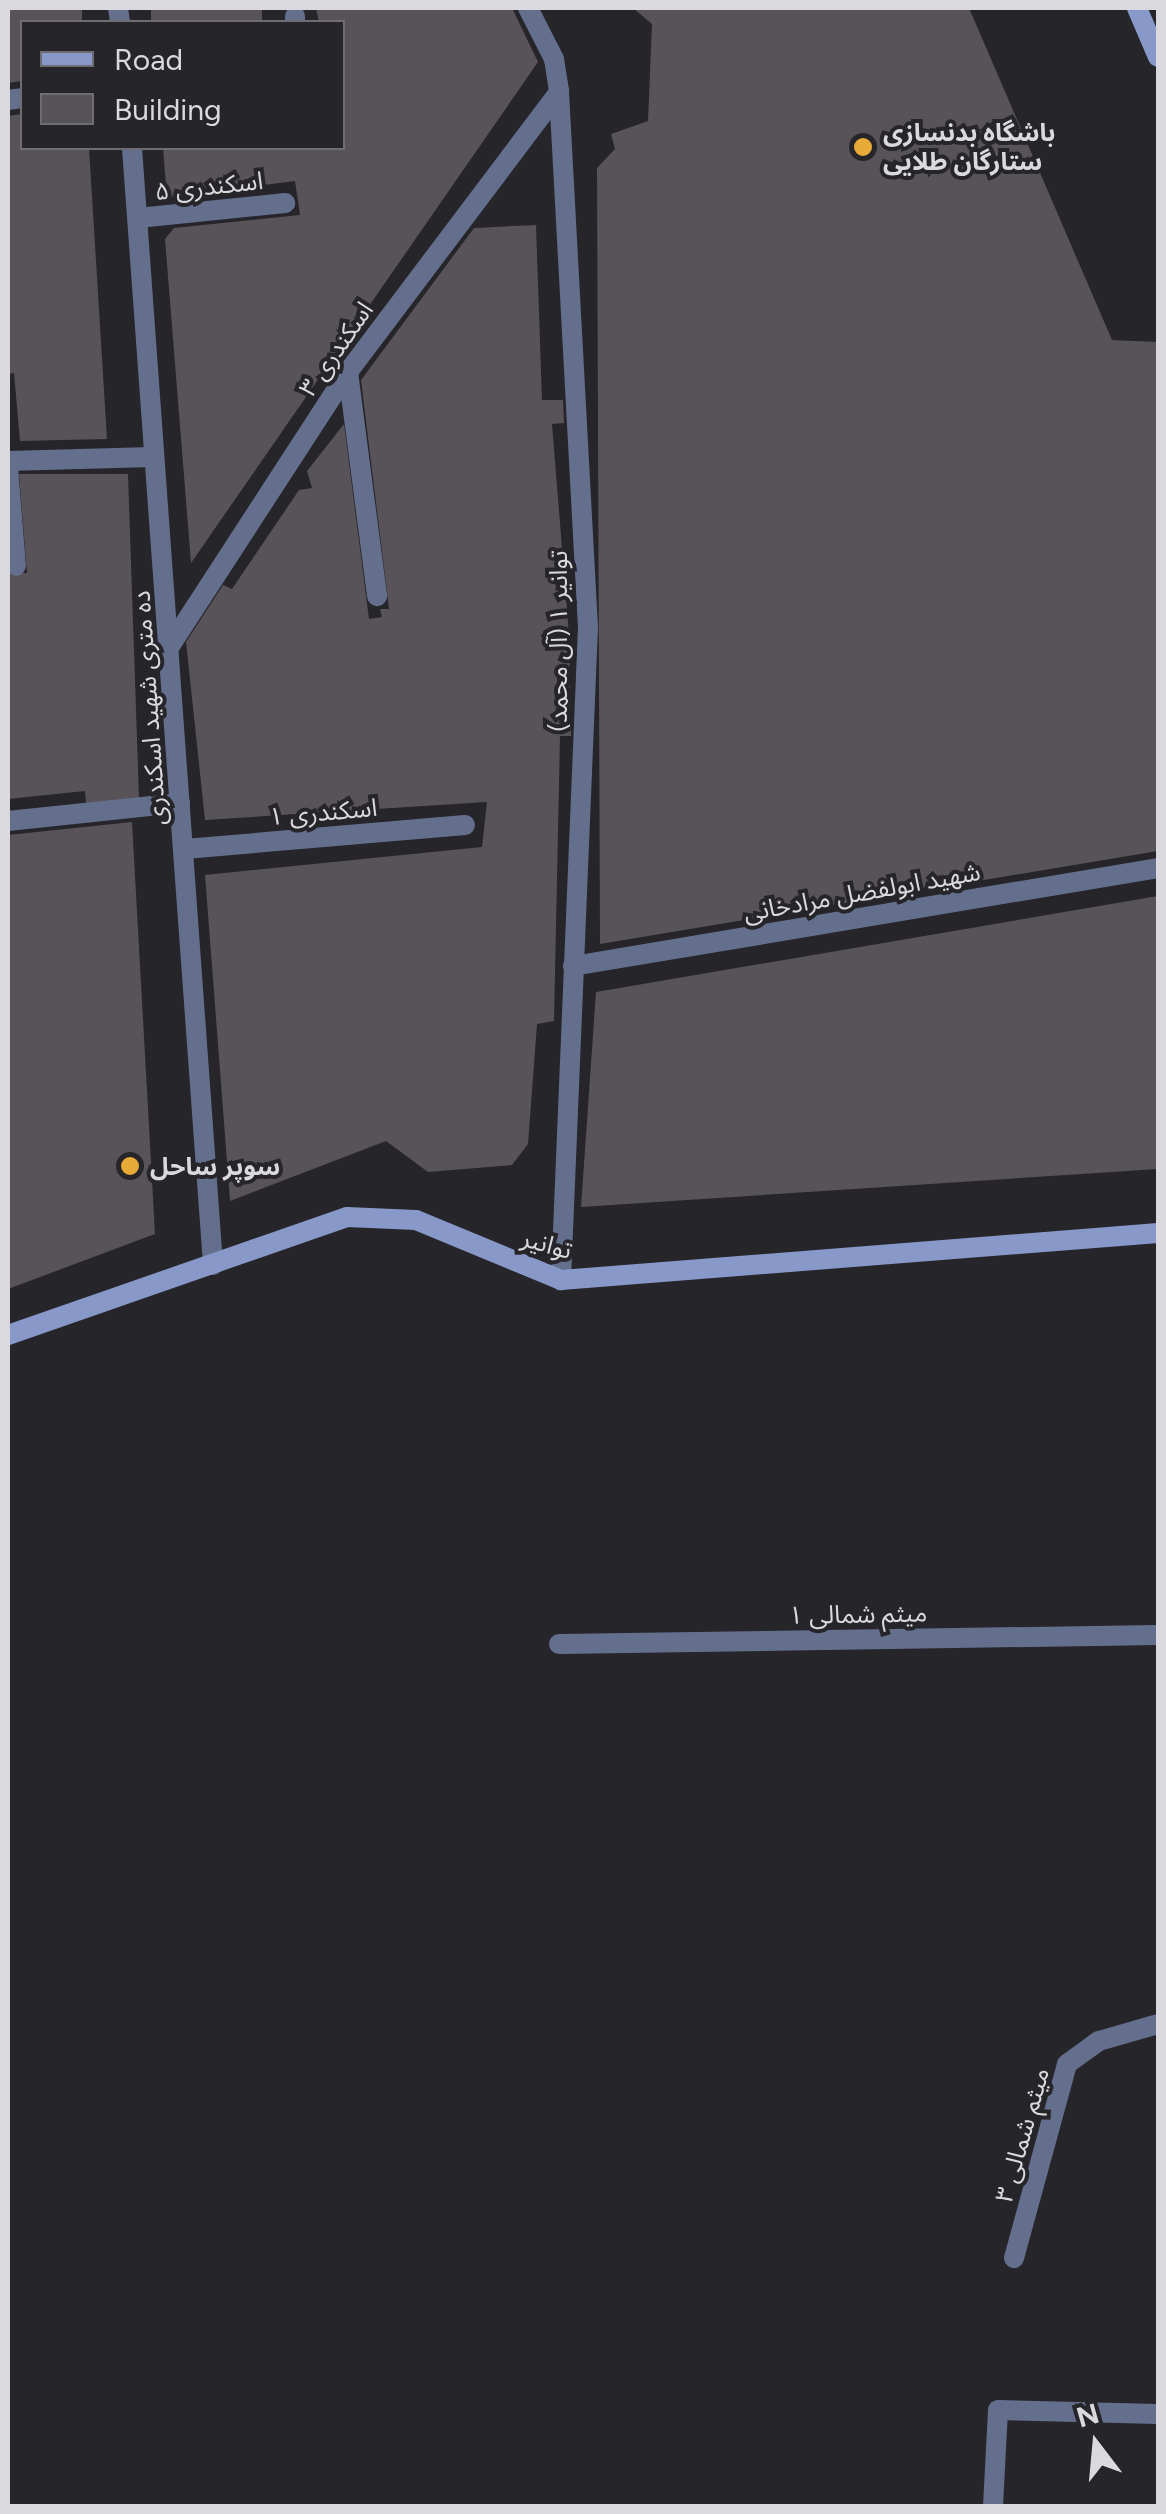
<!DOCTYPE html>
<meta charset="utf-8">
<style>
body{margin:0}
#map{position:relative;width:1166px;height:2514px;overflow:hidden;background:#26252a;font-family:Figtree,"Noto Sans Arabic",sans-serif}
div>[style]{position:absolute}
.building>*{inset:0;background:#585358;transform-origin:0 0}
.street>*{height:20px;margin:-10px;padding:0 10px;transform-origin:10px;border-radius:10px;background:#646f8d}
.secondary>*{height:20px;margin:-10px;padding:0 10px;transform-origin:10px;border-radius:10px;background:#8798c9}
.dots>*{width:28px;height:28px;translate:-50% -50%;box-sizing:border-box;border:5px solid #26252a;border-radius:50%}
span{translate:-50% -50%;white-space:nowrap;text-align:center;line-height:1.15;-webkit-text-stroke:8px #26252a;paint-order:stroke}
.poi-label{font-size:25px;color:#dad9dd;font-weight:700}
.left{translate:0 -50%;text-align:left}
.street-label{font-size:25px;color:#dad9dd}
.frame{position:absolute;inset:0;border:10px solid #dad9dd;pointer-events:none}
.legend{position:absolute;left:20px;top:20px;width:325px;height:130px;box-sizing:border-box;background:#26252a;border:2px solid #6e6d72;margin:0;padding:12px 18px;list-style:none;font-size:30px;color:#dad9dd}
.legend li{display:flex;align-items:center;gap:20px;height:50px}
.legend b{width:50px;border:2px solid #6e6d72}
.north{position:absolute;left:1046px;top:2394px;width:100px;height:100px;-webkit-text-stroke:8px #26252a;paint-order:stroke;rotate:344deg;font-size:28px;font-weight:700;line-height:40px;text-align:center;color:#dad9dd}
.north::after{content:'';display:block;margin:auto;width:35px;height:45px;background:#dad9dd;clip-path:polygon(50% 0,100% 100%,50% 72%,0 100%)}
</style>
<div id="map">
<div class="building">
<i style="clip-path:polygon(8px 8px,82px 8px,82px 22px,22px 22px,22px 81px,8px 83px)"></i>
<i style="left:151px;top:8px;width:111px;height:14px"></i>
<i style="clip-path:polygon(316px 8px,512px 8px,538px 62px,191px 563px,165px 239px,174px 228px,300px 215px,295px 181px,167px 197px,163px 148px,342px 148px,342px 22px,319px 22px)"></i>
<i style="clip-path:polygon(633px 8px,969px 8px,1112px 340px,1158px 342px,1158px 851px,600px 944px,597px 168px,615px 149px,611px 134px,648px 121px,652px 24px)"></i>
<i style="clip-path:polygon(22px 114px,22px 148px,89px 148px,107px 439px,20px 441px,14px 373px,8px 374px,8px 116px)"></i>
<i style="clip-path:polygon(536px 225px,542px 400px,563px 400px,564px 423px,552px 424px,569px 635px,571px 736px,560px 736px,554px 1021px,537px 1024px,528px 1144px,512px 1165px,428px 1172px,386px 1141px,230px 1201px,205px 875px,482px 847px,487px 802px,205px 820px,186px 642px,223px 585px,232px 589px,299px 490px,312px 488px,307px 471px,344px 424px,369px 619px,382px 617px,380px 609px,389px 609px,361px 380px,474px 228px)"></i>
<i style="clip-path:polygon(19px 474px,128px 474px,139px 798px,86px 805px,85px 791px,8px 799px,8px 573px,27px 573px)"></i>
<i style="clip-path:polygon(132px 822px,155px 1234px,8px 1289px,8px 835px)"></i>
<i style="clip-path:polygon(1158px 896px,1158px 1169px,581px 1207px,596px 992px)"></i>
</div>
<div class="street">
<i style="left:118px;top:8px;width:14px;rotate:82deg"></i>
<i style="left:528px;top:8px;width:57px;rotate:63deg"></i>
<i style="left:554px;top:59px;width:33px;rotate:81deg"></i>
<i style="left:559px;top:92px;width:536px;rotate:86.9deg"></i>
<i style="left:588px;top:627px;width:654px;rotate:92.37deg"></i>
<i style="left:295px;top:16px;width:6px;rotate:90deg"></i>
<i style="left:8px;top:100px;width:14px;rotate:-8deg"></i>
<i style="left:132px;top:148px;width:1120px;rotate:85.85deg"></i>
<i style="left:138px;top:218px;width:148px;rotate:-5.8deg"></i>
<i style="left:348px;top:372px;width:226px;rotate:82.6deg"></i>
<i style="left:8px;top:461px;width:144px;rotate:-1.6deg"></i>
<i style="left:8px;top:467px;width:99px;rotate:85.4deg"></i>
<i style="left:170px;top:646px;width:327px;rotate:-57deg"></i>
<i style="left:348px;top:372px;width:351px;rotate:-53deg"></i>
<i style="left:8px;top:821px;width:173px;rotate:-6deg"></i>
<i style="left:185px;top:849px;width:281px;rotate:-4.9deg"></i>
<i style="left:573px;top:966px;width:593px;rotate:-9.51deg"></i>
<i style="left:559px;top:1644px;width:599px;rotate:-0.86deg"></i>
<i style="left:1014px;top:2258px;width:201px;rotate:-74.7deg"></i>
<i style="left:1067px;top:2064px;width:39px;rotate:-36deg"></i>
<i style="left:1099px;top:2041px;width:61px;rotate:-16.1deg"></i>
<i style="left:993px;top:2506px;width:96px;rotate:-87deg"></i>
<i style="left:998px;top:2410px;width:160px;rotate:1.4deg"></i>
</div>
<div class="secondary">
<i style="left:1137px;top:8px;width:53px;rotate:66.8deg"></i>
<i style="left:8px;top:1335px;width:359px;rotate:-19.2deg"></i>
<i style="left:347px;top:1217px;width:69px;rotate:2.5deg"></i>
<i style="left:416px;top:1220px;width:157px;rotate:22.5deg"></i>
<i style="left:561px;top:1280px;width:599px;rotate:-4.5deg"></i>
</div>
<div class="dots">
<i style="left:863px;top:147px;background:#e9ab38"></i>
<i style="left:130px;top:1166px;background:#e9ab38"></i>
</div>
<div class="poi-label">
<span class="left" style="left:883px;top:147px">باشگاه بدنسازی<br>ستارگان طلایی</span>
<span class="left" style="left:150px;top:1166px">سوپر ساحل</span>
</div>
<div class="street-label">
<span style="left:209px;top:186px;rotate:-6deg">اسکندری ۵</span>
<span style="left:336px;top:349px;rotate:-55deg">اسکندری ۳</span>
<span style="left:558px;top:641px;rotate:-90deg">توانیر ۱ (آل محمد)</span>
<span style="left:149px;top:708px;rotate:-94deg">ده متری شهید اسکندری</span>
<span style="left:323px;top:812px;rotate:-5deg">اسکندری ۱</span>
<span style="left:862px;top:892px;rotate:-10deg">شهید ابولفضل مرادخانی</span>
<span style="left:547px;top:1244px;rotate:16deg">توانیر</span>
<span style="left:858px;top:1614px;rotate:-1deg">میثم شمالی ۱</span>
<span style="left:1022px;top:2135px;rotate:-74deg">میثم شمالی ۳</span>
</div>
<div class="frame"></div>
<ul class="legend">
<li><b style="height:12px;background:#8798c9"></b>Road</li>
<li><b style="height:28px;background:#585358"></b>Building</li>
</ul>
<div class="north">N</div>
</div>
